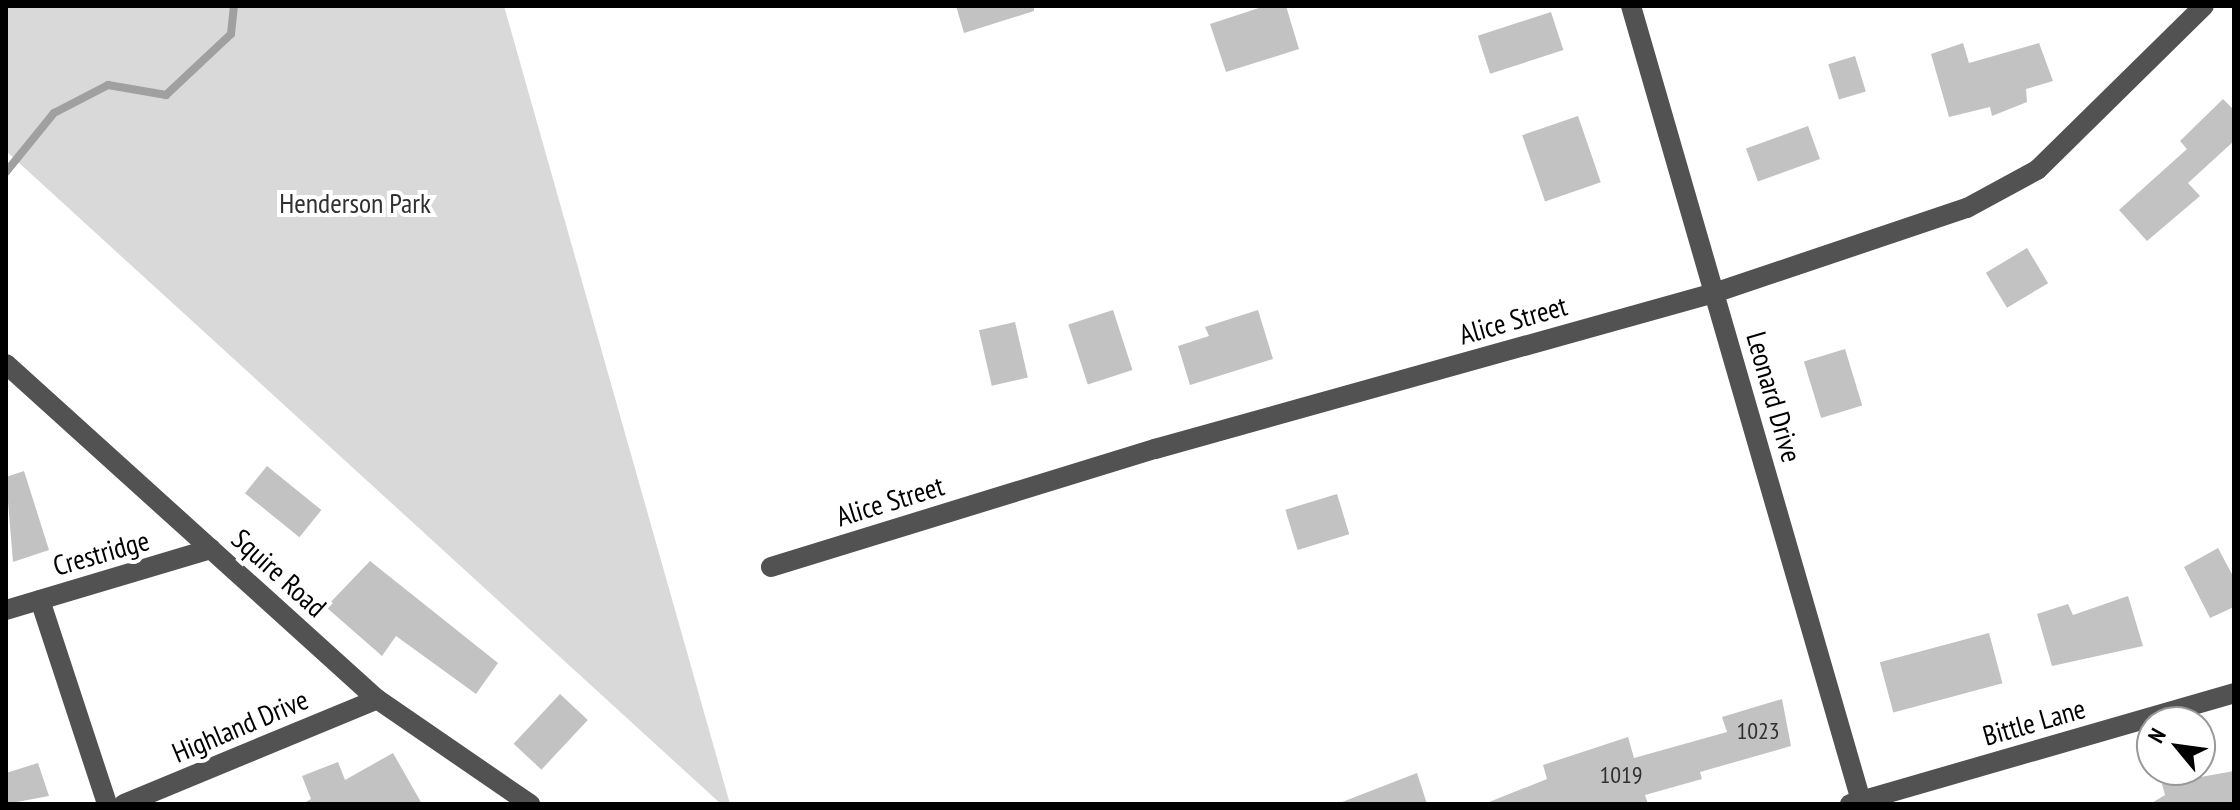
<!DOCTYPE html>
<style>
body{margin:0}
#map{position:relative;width:2240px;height:810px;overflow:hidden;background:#fff;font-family:"PT Sans Narrow",sans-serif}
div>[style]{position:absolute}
.green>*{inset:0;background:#d9d9d9}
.stream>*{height:8px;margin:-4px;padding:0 4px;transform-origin:4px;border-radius:4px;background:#a0a0a0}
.building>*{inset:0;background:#c2c2c2;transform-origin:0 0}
.minor>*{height:20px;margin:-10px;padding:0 10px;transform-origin:10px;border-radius:10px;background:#525252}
span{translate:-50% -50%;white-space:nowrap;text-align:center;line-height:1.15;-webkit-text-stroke:8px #fff;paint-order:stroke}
.number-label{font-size:24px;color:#303030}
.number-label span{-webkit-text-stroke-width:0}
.park-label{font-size:28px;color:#303030}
.street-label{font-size:28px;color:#000}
.frame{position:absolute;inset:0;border:8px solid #000;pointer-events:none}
.north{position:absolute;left:2136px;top:706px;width:80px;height:80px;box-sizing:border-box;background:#fff;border:2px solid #999;border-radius:50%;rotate:299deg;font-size:22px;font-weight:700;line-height:32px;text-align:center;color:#000}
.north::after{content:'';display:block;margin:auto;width:28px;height:36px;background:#000;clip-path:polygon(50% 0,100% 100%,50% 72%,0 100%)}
</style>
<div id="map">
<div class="green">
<i style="clip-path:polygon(6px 6px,504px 6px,730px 804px,721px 804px,6px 151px)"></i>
</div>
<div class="stream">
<i style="left:6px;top:172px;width:76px;rotate:-50.9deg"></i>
<i style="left:54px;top:113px;width:61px;rotate:-27.4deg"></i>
<i style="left:108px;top:85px;width:59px;rotate:9.8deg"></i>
<i style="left:166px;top:95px;width:89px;rotate:-43.2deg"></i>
<i style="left:231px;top:34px;width:28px;rotate:-84deg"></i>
</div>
<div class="building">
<i style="clip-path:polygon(956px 6px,1034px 6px,1034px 11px,964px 33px)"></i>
<i style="clip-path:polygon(1265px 6px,1286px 6px,1299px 49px,1226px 72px,1210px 24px)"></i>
<i style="left:1551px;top:12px;width:40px;height:77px;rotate:72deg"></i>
<i style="clip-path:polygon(1963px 43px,1969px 63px,2039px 43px,2053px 81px,2026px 89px,2027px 102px,1992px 116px,1990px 107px,1949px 117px,1931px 54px)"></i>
<i style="left:1855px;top:56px;width:37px;height:28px;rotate:73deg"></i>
<i style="clip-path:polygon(2223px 99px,2234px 110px,2234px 141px,2188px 183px,2200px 196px,2147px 241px,2119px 210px,2187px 149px,2180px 141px)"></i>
<i style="left:1578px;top:116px;width:70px;height:59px;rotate:71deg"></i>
<i style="left:1808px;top:126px;width:35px;height:66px;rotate:70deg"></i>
<i style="left:2027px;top:248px;width:41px;height:48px;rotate:59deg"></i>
<i style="left:1113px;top:310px;width:63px;height:47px;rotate:72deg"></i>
<i style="clip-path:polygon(1258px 310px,1273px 359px,1190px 385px,1178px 346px,1209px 336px,1205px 327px)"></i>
<i style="left:1015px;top:322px;width:57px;height:37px;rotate:77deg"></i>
<i style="left:1845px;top:349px;width:59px;height:43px;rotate:73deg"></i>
<i style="left:267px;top:466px;width:70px;height:35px;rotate:39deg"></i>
<i style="clip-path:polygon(24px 471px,49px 550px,13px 562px,6px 477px)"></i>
<i style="left:1337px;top:494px;width:42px;height:54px;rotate:73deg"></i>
<i style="clip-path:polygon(2218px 548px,2234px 578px,2234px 607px,2210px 618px,2184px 567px)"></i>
<i style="clip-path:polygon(370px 561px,498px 663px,476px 694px,396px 636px,382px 656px,326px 607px)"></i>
<i style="clip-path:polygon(2128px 596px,2143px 646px,2052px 666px,2037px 614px,2068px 604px,2073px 615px)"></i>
<i style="left:1989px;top:633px;width:52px;height:113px;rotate:75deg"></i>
<i style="left:560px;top:694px;width:38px;height:68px;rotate:43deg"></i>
<i style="clip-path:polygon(1782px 699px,1791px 746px,1700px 772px,1702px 779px,1645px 795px,1648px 804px,1484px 804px,1547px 779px,1543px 765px,1628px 737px,1634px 758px,1727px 732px,1722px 717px)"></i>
<i style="clip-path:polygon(393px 753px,422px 804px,302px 804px,311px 799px,302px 776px,338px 762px,345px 780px)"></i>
<i style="clip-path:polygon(38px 763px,49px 796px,6px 804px,6px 773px)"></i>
<i style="clip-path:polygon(2234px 771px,2234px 804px,2150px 804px,2165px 795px,2162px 784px)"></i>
<i style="clip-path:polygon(1417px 773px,1427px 804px,1342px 804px,1342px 802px)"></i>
</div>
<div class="minor">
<i style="left:1631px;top:6px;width:831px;rotate:73.86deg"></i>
<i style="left:6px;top:364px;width:500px;rotate:42.1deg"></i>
<i style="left:377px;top:699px;width:186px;rotate:34.5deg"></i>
<i style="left:771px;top:567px;width:402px;rotate:-17.1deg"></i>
<i style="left:1155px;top:449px;width:580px;rotate:-15.59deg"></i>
<i style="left:1714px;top:293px;width:267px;rotate:-18.6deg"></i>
<i style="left:1967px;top:208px;width:80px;rotate:-28.5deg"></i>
<i style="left:2037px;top:170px;width:234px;rotate:-44.5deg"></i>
<i style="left:40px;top:600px;width:215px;rotate:71.8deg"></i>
<i style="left:6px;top:610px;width:214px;rotate:-16.6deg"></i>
<i style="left:124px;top:804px;width:274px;rotate:-22.5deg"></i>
<i style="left:1850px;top:804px;width:400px;rotate:-16.1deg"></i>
</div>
<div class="number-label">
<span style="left:1758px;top:731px">1023</span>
<span style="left:1621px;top:775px">1019</span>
</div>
<div class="park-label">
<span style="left:355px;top:203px">Henderson Park</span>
</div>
<div class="street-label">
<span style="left:1513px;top:320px;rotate:-16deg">Alice Street</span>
<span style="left:1774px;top:397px;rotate:74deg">Leonard Drive</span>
<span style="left:890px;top:501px;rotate:-17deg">Alice Street</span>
<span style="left:101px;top:553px;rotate:-16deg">Crestridge</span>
<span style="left:279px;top:573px;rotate:42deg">Squire Road</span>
<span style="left:2034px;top:722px;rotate:-16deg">Bittle Lane</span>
<span style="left:240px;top:726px;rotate:-23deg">Highland Drive</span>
</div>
<div class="frame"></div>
<div class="north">N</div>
</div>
